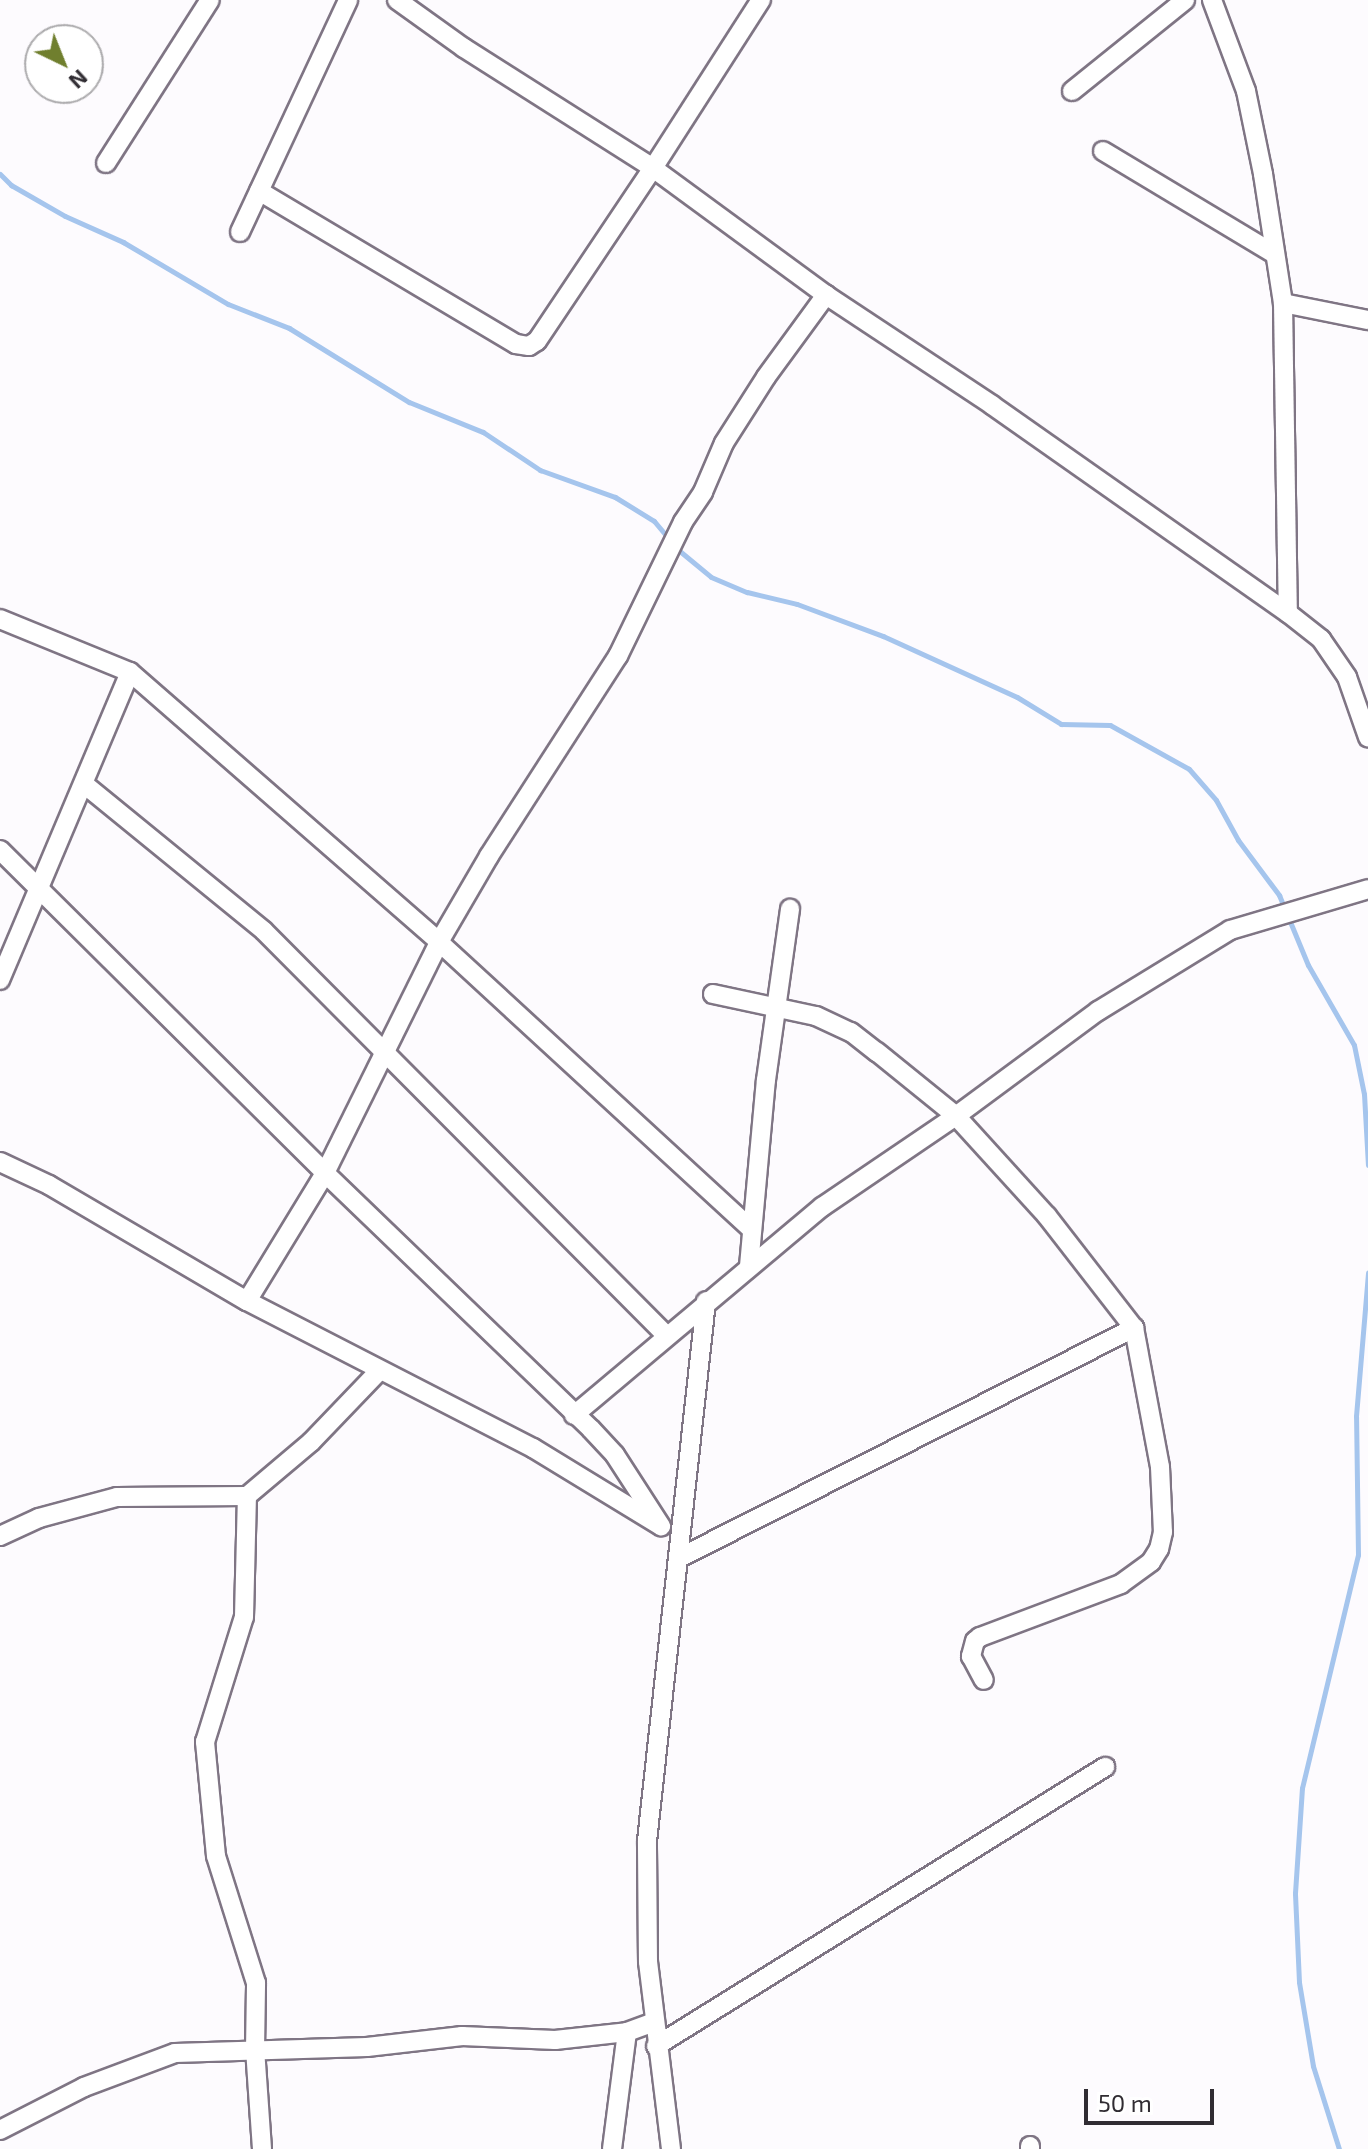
<!DOCTYPE html>
<style>
body{margin:0}
#map{position:relative;width:1368px;height:2149px;overflow:hidden;background:#fdfbfe;font-family:"Exo 2",sans-serif}
div>[style]{position:absolute}
.stream>*{height:5px;margin:-2.5px;padding:0 2.5px;transform-origin:2.5px;border-radius:2.5px;background:#a5c5ed}
.roads{filter:drop-shadow(2px 0 #7f7584) drop-shadow(-2px 0 #7f7584) drop-shadow(0 2px #7f7584) drop-shadow(0 -2px #7f7584)}
.street>*{height:18px;margin:-9px;padding:0 9px;transform-origin:9px;border-radius:9px;background:#fff}
span{translate:-50% -50%;white-space:nowrap;text-align:center;line-height:1.15;-webkit-text-stroke:8px #fff;paint-order:stroke}
.north{position:absolute;left:24px;top:24px;width:80px;height:80px;box-sizing:border-box;background:#fff;border:2px solid #acabad;border-radius:50%;rotate:137deg;font-size:22px;font-weight:700;line-height:32px;text-align:center;color:#302c32}
.north::after{content:'';display:block;margin:auto;width:28px;height:36px;background:#707f2e;clip-path:polygon(50% 0,100% 100%,50% 72%,0 100%)}
.scale{position:absolute;left:1084px;top:2089px;width:130px;height:36px;box-sizing:border-box;border:4px solid #302c32;border-top:0;padding-left:10px;font-size:24px;line-height:28px;white-space:nowrap;color:#302c32;-webkit-text-stroke:6px #fff;paint-order:stroke}
</style>
<div id="map">
<div class="stream">
<i style="left:0;top:174px;width:16px;rotate:45deg"></i>
<i style="left:11px;top:185px;width:62px;rotate:29.9deg"></i>
<i style="left:65px;top:216px;width:64px;rotate:24.1deg"></i>
<i style="left:123px;top:242px;width:122px;rotate:30.6deg"></i>
<i style="left:228px;top:304px;width:66px;rotate:21.5deg"></i>
<i style="left:289px;top:328px;width:141px;rotate:31.7deg"></i>
<i style="left:409px;top:402px;width:80px;rotate:22.1deg"></i>
<i style="left:483px;top:432px;width:69px;rotate:33.7deg"></i>
<i style="left:540px;top:470px;width:80px;rotate:19.8deg"></i>
<i style="left:615px;top:497px;width:46px;rotate:31.6deg"></i>
<i style="left:654px;top:521px;width:25px;rotate:50deg"></i>
<i style="left:676px;top:548px;width:45px;rotate:39.6deg"></i>
<i style="left:711px;top:577px;width:39px;rotate:23deg"></i>
<i style="left:747px;top:592px;width:51px;rotate:13.5deg"></i>
<i style="left:797px;top:604px;width:92px;rotate:20.4deg"></i>
<i style="left:883px;top:636px;width:147px;rotate:24.5deg"></i>
<i style="left:1017px;top:697px;width:52px;rotate:31.5deg"></i>
<i style="left:1061px;top:724px;width:49px;rotate:1.2deg"></i>
<i style="left:1110px;top:725px;width:90px;rotate:29.1deg"></i>
<i style="left:1189px;top:769px;width:41px;rotate:48.9deg"></i>
<i style="left:1216px;top:800px;width:46px;rotate:61.2deg"></i>
<i style="left:1238px;top:840px;width:69px;rotate:53.3deg"></i>
<i style="left:1279px;top:895px;width:76px;rotate:67.5deg"></i>
<i style="left:1308px;top:965px;width:92px;rotate:60.1deg"></i>
<i style="left:1354px;top:1045px;width:50px;rotate:78.5deg"></i>
<i style="left:1364px;top:1094px;width:71px;rotate:86.8deg"></i>
<i style="left:1339px;top:2149px;width:87px;rotate:-107.4deg"></i>
<i style="left:1313px;top:2066px;width:85px;rotate:-99.5deg"></i>
<i style="left:1299px;top:1982px;width:89px;rotate:-92.6deg"></i>
<i style="left:1295px;top:1893px;width:105px;rotate:-86.2deg"></i>
<i style="left:1302px;top:1788px;width:240px;rotate:-76.5deg"></i>
<i style="left:1358px;top:1555px;width:139px;rotate:-90.8deg"></i>
<i style="left:1356px;top:1416px;width:144px;rotate:-85.2deg"></i>
</div>
<div class="roads">
<div class="street">
<i style="left:397px;top:0;width:82px;rotate:35.6deg"></i>
<i style="left:464px;top:48px;width:224px;rotate:32.4deg"></i>
<i style="left:653px;top:168px;width:215px;rotate:36.3deg"></i>
<i style="left:826px;top:295px;width:199px;rotate:33.5deg"></i>
<i style="left:992px;top:405px;width:362px;rotate:35.1deg"></i>
<i style="left:1288px;top:613px;width:42px;rotate:38.2deg"></i>
<i style="left:1321px;top:639px;width:46px;rotate:55.6deg"></i>
<i style="left:1347px;top:677px;width:64px;rotate:70.7deg"></i>
<i style="left:1212px;top:0;width:97px;rotate:69.5deg"></i>
<i style="left:1246px;top:91px;width:85px;rotate:78.4deg"></i>
<i style="left:1263px;top:174px;width:131px;rotate:81.2deg"></i>
<i style="left:1283px;top:303px;width:310px;rotate:89.1deg"></i>
<i style="left:1072px;top:91px;width:145px;rotate:-38.8deg"></i>
<i style="left:1103px;top:151px;width:198px;rotate:31deg"></i>
<i style="left:106px;top:163px;width:193px;rotate:-57.5deg"></i>
<i style="left:259px;top:191px;width:299px;rotate:30.8deg"></i>
<i style="left:516px;top:344px;width:13px;rotate:9deg"></i>
<i style="left:529px;top:346px;width:9px;rotate:-32deg"></i>
<i style="left:537px;top:341px;width:208px;rotate:-56.2deg"></i>
<i style="left:653px;top:168px;width:200px;rotate:-57.3deg"></i>
<i style="left:240px;top:232px;width:256px;rotate:-65deg"></i>
<i style="left:1283px;top:303px;width:87px;rotate:11.3deg"></i>
<i style="left:0;top:619px;width:140px;rotate:22.2deg"></i>
<i style="left:130px;top:672px;width:410px;rotate:41.1deg"></i>
<i style="left:439px;top:942px;width:425px;rotate:42.6deg"></i>
<i style="left:84px;top:784px;width:232px;rotate:39.2deg"></i>
<i style="left:264px;top:931px;width:570px;rotate:45.14deg"></i>
<i style="left:0;top:850px;width:458px;rotate:44.8deg"></i>
<i style="left:325px;top:1173px;width:369px;rotate:43.9deg"></i>
<i style="left:591px;top:1429px;width:35px;rotate:47deg"></i>
<i style="left:615px;top:1455px;width:85px;rotate:57.1deg"></i>
<i style="left:0;top:980px;width:334px;rotate:-67.1deg"></i>
<i style="left:713px;top:994px;width:105px;rotate:12.1deg"></i>
<i style="left:816px;top:1016px;width:38px;rotate:25deg"></i>
<i style="left:851px;top:1032px;width:33px;rotate:38deg"></i>
<i style="left:877px;top:1052px;width:102px;rotate:39deg"></i>
<i style="left:956px;top:1116px;width:135px;rotate:47.7deg"></i>
<i style="left:1047px;top:1216px;width:142px;rotate:52.2deg"></i>
<i style="left:1134px;top:1328px;width:141px;rotate:79.4deg"></i>
<i style="left:1160px;top:1467px;width:65px;rotate:87.4deg"></i>
<i style="left:1163px;top:1532px;width:17px;rotate:103deg"></i>
<i style="left:1159px;top:1549px;width:15px;rotate:122deg"></i>
<i style="left:1151px;top:1562px;width:37px;rotate:144deg"></i>
<i style="left:1121px;top:1584px;width:151px;rotate:159.4deg"></i>
<i style="left:980px;top:1637px;width:6px;rotate:141deg"></i>
<i style="left:975px;top:1641px;width:16px;rotate:105deg"></i>
<i style="left:971px;top:1656px;width:27px;rotate:62deg"></i>
<i style="left:0;top:1162px;width:54px;rotate:25.1deg"></i>
<i style="left:49px;top:1185px;width:229px;rotate:30.4deg"></i>
<i style="left:247px;top:1301px;width:322px;rotate:27.2deg"></i>
<i style="left:533px;top:1448px;width:148px;rotate:31.4deg"></i>
<i style="left:749px;top:1266px;width:187px;rotate:-84.8deg"></i>
<i style="left:766px;top:1080px;width:173px;rotate:-82deg"></i>
<i style="left:247px;top:1301px;width:150px;rotate:-58.6deg"></i>
<i style="left:325px;top:1173px;width:258px;rotate:-63.7deg"></i>
<i style="left:439px;top:942px;width:99px;rotate:-59.8deg"></i>
<i style="left:489px;top:856px;width:238px;rotate:-57.2deg"></i>
<i style="left:618px;top:656px;width:149px;rotate:-64.1deg"></i>
<i style="left:683px;top:522px;width:36px;rotate:-56deg"></i>
<i style="left:703px;top:492px;width:53px;rotate:-66.8deg"></i>
<i style="left:724px;top:443px;width:78px;rotate:-57.5deg"></i>
<i style="left:766px;top:377px;width:102px;rotate:-53.8deg"></i>
<i style="left:574px;top:1415px;width:324px;rotate:-40deg"></i>
<i style="left:822px;top:1207px;width:162px;rotate:-34.2deg"></i>
<i style="left:956px;top:1116px;width:177px;rotate:-36.5deg"></i>
<i style="left:1098px;top:1011px;width:155px;rotate:-31.5deg"></i>
<i style="left:1230px;top:930px;width:144px;rotate:-16.5deg"></i>
<i style="left:0;top:1536px;width:43px;rotate:-24.8deg"></i>
<i style="left:39px;top:1518px;width:81px;rotate:-15.1deg"></i>
<i style="left:117px;top:1497px;width:130px;rotate:-0.4deg"></i>
<i style="left:681px;top:1557px;width:508px;rotate:-26.82deg"></i>
<i style="left:656px;top:2046px;width:529px;rotate:-31.86deg"></i>
<i style="left:0;top:2130px;width:94px;rotate:-27.1deg"></i>
<i style="left:84px;top:2087px;width:97px;rotate:-20.5deg"></i>
<i style="left:175px;top:2053px;width:192px;rotate:-1.8deg"></i>
<i style="left:367px;top:2047px;width:96px;rotate:-6.6deg"></i>
<i style="left:462px;top:2036px;width:93px;rotate:2.5deg"></i>
<i style="left:555px;top:2040px;width:72px;rotate:-6.3deg"></i>
<i style="left:1030px;top:2146px;width:3px;rotate:90deg"></i>
<i style="left:262px;top:2149px;width:99px;rotate:-94deg"></i>
<i style="left:255px;top:2050px;width:67px;rotate:-89.1deg"></i>
<i style="left:256px;top:1983px;width:133px;rotate:-107.5deg"></i>
<i style="left:216px;top:1856px;width:115px;rotate:-95.5deg"></i>
<i style="left:205px;top:1742px;width:131px;rotate:-72.7deg"></i>
<i style="left:244px;top:1617px;width:121px;rotate:-88.6deg"></i>
<i style="left:247px;top:1496px;width:84px;rotate:-40.2deg"></i>
<i style="left:311px;top:1442px;width:98px;rotate:-46.2deg"></i>
<i style="left:612px;top:2149px;width:118px;rotate:-82.7deg"></i>
<i style="left:627px;top:2032px;width:29px;rotate:-20deg"></i>
<i style="left:671px;top:2149px;width:188px;rotate:-97deg"></i>
<i style="left:648px;top:1962px;width:121px;rotate:-90.5deg"></i>
<i style="left:647px;top:1841px;width:543px;rotate:-83.76deg"></i>
</div>
</div>
<div class="north">N</div>
<div class="scale">50 m</div>
</div>
